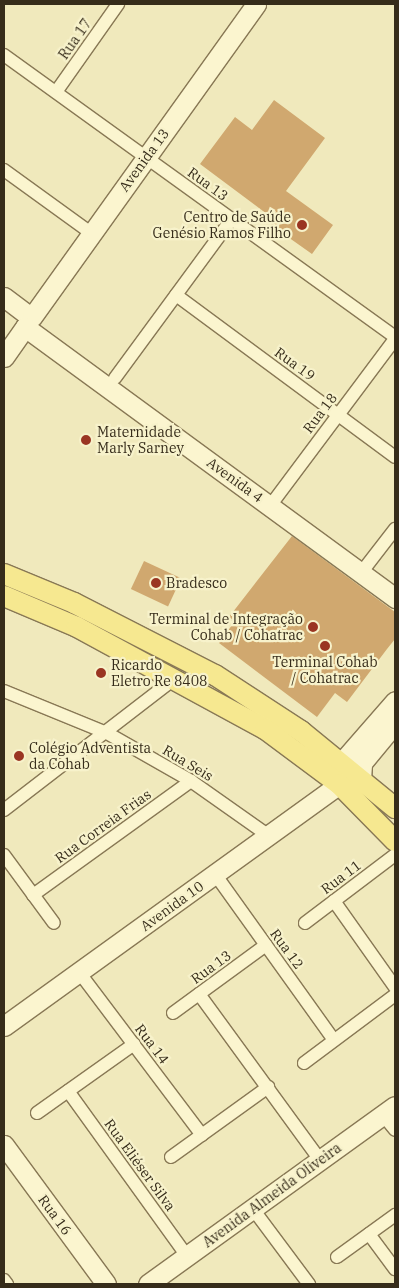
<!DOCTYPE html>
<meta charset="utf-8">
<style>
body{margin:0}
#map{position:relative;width:399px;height:1288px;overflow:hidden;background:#f0e9bc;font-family:"IBM Plex Serif",serif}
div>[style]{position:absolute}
.building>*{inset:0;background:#d0a86f;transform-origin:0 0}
.roads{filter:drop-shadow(1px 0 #887855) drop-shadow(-1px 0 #887855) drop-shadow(0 1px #887855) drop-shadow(0 -1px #887855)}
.street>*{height:12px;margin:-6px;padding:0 6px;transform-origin:6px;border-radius:6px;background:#fbf5cf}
.secondary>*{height:19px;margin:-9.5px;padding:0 9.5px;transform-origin:9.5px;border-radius:9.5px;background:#fbf5cf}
.primary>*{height:20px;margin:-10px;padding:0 10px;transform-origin:10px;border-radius:10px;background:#f6e890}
.dots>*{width:14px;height:14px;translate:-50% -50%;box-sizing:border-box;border:2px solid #f7f2cb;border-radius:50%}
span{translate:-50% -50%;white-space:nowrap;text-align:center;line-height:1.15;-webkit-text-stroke:4.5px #f7f2cb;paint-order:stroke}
.street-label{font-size:14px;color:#362c1a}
.poi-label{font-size:14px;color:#362c1a}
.right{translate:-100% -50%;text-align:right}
.left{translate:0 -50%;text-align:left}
.frame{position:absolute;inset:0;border:5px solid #362c1a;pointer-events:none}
</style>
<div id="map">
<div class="building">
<i style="clip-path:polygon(274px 100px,325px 138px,286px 191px,333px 225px,312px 254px,271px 225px,275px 220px,200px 164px,235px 117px,252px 130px)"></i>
<i style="clip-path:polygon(292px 536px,395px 612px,395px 639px,387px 649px,347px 702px,335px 693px,317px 717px,219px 643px,235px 621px,229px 617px)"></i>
<i style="left:144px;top:561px;width:41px;height:31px;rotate:25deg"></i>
</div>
<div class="roads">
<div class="street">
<i style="left:4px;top:55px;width:482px;rotate:35.8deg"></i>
<i style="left:56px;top:92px;width:108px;rotate:-54.8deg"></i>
<i style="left:4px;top:170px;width:107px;rotate:35.9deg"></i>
<i style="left:176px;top:295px;width:272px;rotate:36.5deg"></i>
<i style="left:115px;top:378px;width:197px;rotate:-53.7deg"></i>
<i style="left:270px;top:506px;width:209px;rotate:-53.2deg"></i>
<i style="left:361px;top:573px;width:56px;rotate:-52.3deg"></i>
<i style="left:4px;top:691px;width:111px;rotate:22.2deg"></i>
<i style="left:107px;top:733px;width:97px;rotate:29.7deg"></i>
<i style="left:191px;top:781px;width:95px;rotate:35.2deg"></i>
<i style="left:4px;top:810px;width:215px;rotate:-37.6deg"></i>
<i style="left:4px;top:855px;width:84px;rotate:53.7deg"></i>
<i style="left:215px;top:874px;width:204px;rotate:54.4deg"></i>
<i style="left:33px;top:895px;width:195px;rotate:-35.8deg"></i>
<i style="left:334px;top:901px;width:105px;rotate:54.7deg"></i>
<i style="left:305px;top:923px;width:113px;rotate:-37.1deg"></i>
<i style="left:79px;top:972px;width:204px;rotate:53deg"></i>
<i style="left:199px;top:994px;width:205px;rotate:53.9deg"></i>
<i style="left:173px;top:1013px;width:115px;rotate:-36.2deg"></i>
<i style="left:304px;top:1063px;width:114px;rotate:-36.8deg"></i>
<i style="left:68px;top:1091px;width:203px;rotate:54.2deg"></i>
<i style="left:37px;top:1113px;width:119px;rotate:-35.4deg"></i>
<i style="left:383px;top:1115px;width:19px;rotate:51deg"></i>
<i style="left:171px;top:1157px;width:120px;rotate:-35.8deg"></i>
<i style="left:253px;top:1209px;width:94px;rotate:53.3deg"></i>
<i style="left:369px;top:1234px;width:44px;rotate:53.4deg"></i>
<i style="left:337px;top:1257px;width:72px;rotate:-35.9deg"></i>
<i style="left:4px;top:1280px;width:5px;rotate:53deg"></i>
</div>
<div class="secondary">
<i style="left:4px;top:297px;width:25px;rotate:37deg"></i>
<i style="left:32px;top:317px;width:385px;rotate:-54.4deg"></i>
<i style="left:25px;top:327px;width:459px;rotate:36.2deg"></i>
<i style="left:4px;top:357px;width:37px;rotate:-55deg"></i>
<i style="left:361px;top:779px;width:16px;rotate:-86deg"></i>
<i style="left:362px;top:763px;width:52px;rotate:-50.5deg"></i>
<i style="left:4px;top:1026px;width:413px;rotate:-35.8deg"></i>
<i style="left:339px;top:784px;width:21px;rotate:-85deg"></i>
<i style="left:341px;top:763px;width:82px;rotate:-48.9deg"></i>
<i style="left:4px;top:1145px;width:172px;rotate:53.7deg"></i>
<i style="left:148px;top:1284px;width:304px;rotate:-35.8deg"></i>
</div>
<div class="primary">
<i style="left:4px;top:574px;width:76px;rotate:22.5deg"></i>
<i style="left:74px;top:603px;width:158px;rotate:27.1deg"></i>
<i style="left:215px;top:675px;width:103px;rotate:33.1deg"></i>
<i style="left:301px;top:731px;width:122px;rotate:39.3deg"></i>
<i style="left:4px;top:596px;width:79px;rotate:23deg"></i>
<i style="left:77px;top:627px;width:214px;rotate:28.5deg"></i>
<i style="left:265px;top:729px;width:92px;rotate:36.6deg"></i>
<i style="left:339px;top:784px;width:80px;rotate:45.5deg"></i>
</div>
</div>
<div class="dots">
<i style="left:302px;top:225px;background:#9a3522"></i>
<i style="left:86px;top:440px;background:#9a3522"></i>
<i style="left:156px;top:583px;background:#9a3522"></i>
<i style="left:313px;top:627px;background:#9a3522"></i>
<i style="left:325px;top:646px;background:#9a3522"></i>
<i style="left:101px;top:673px;background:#9a3522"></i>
<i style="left:19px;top:756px;background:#9a3522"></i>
</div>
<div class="street-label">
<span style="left:75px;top:39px;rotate:-55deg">Rua 17</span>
<span style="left:144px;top:160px;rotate:-54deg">Avenida 13</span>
<span style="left:208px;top:184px;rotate:36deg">Rua 13</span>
<span style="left:295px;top:364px;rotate:36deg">Rua 19</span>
<span style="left:320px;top:413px;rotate:-53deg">Rua 18</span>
<span style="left:235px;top:480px;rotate:36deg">Avenida 4</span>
<span style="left:188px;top:763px;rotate:31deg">Rua Seis</span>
<span style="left:103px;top:826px;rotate:-36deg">Rua Correia Frias</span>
<span style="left:341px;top:877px;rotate:-37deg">Rua 11</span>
<span style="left:172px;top:906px;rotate:-36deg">Avenida 10</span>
<span style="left:287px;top:949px;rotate:54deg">Rua 12</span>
<span style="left:211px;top:967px;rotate:-36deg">Rua 13</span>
<span style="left:152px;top:1044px;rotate:53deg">Rua 14</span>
<span style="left:140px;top:1165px;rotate:54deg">Rua Eliéser Silva</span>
<span style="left:272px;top:1195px;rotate:-36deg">Avenida Almeida Oliveira</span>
<span style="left:55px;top:1215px;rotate:54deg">Rua 16</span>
</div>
<div class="poi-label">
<span class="right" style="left:291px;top:225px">Centro de Saúde<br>Genésio Ramos Filho</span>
<span class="left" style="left:97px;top:440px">Maternidade<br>Marly Sarney</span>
<span class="left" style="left:166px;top:583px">Bradesco</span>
<span class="right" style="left:303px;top:627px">Terminal de Integração<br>Cohab / Cohatrac</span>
<span style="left:325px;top:670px">Terminal Cohab<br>/ Cohatrac</span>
<span class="left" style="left:111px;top:673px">Ricardo<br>Eletro Re 8408</span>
<span class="left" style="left:29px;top:756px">Colégio Adventista<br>da Cohab</span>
</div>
<div class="frame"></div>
</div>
